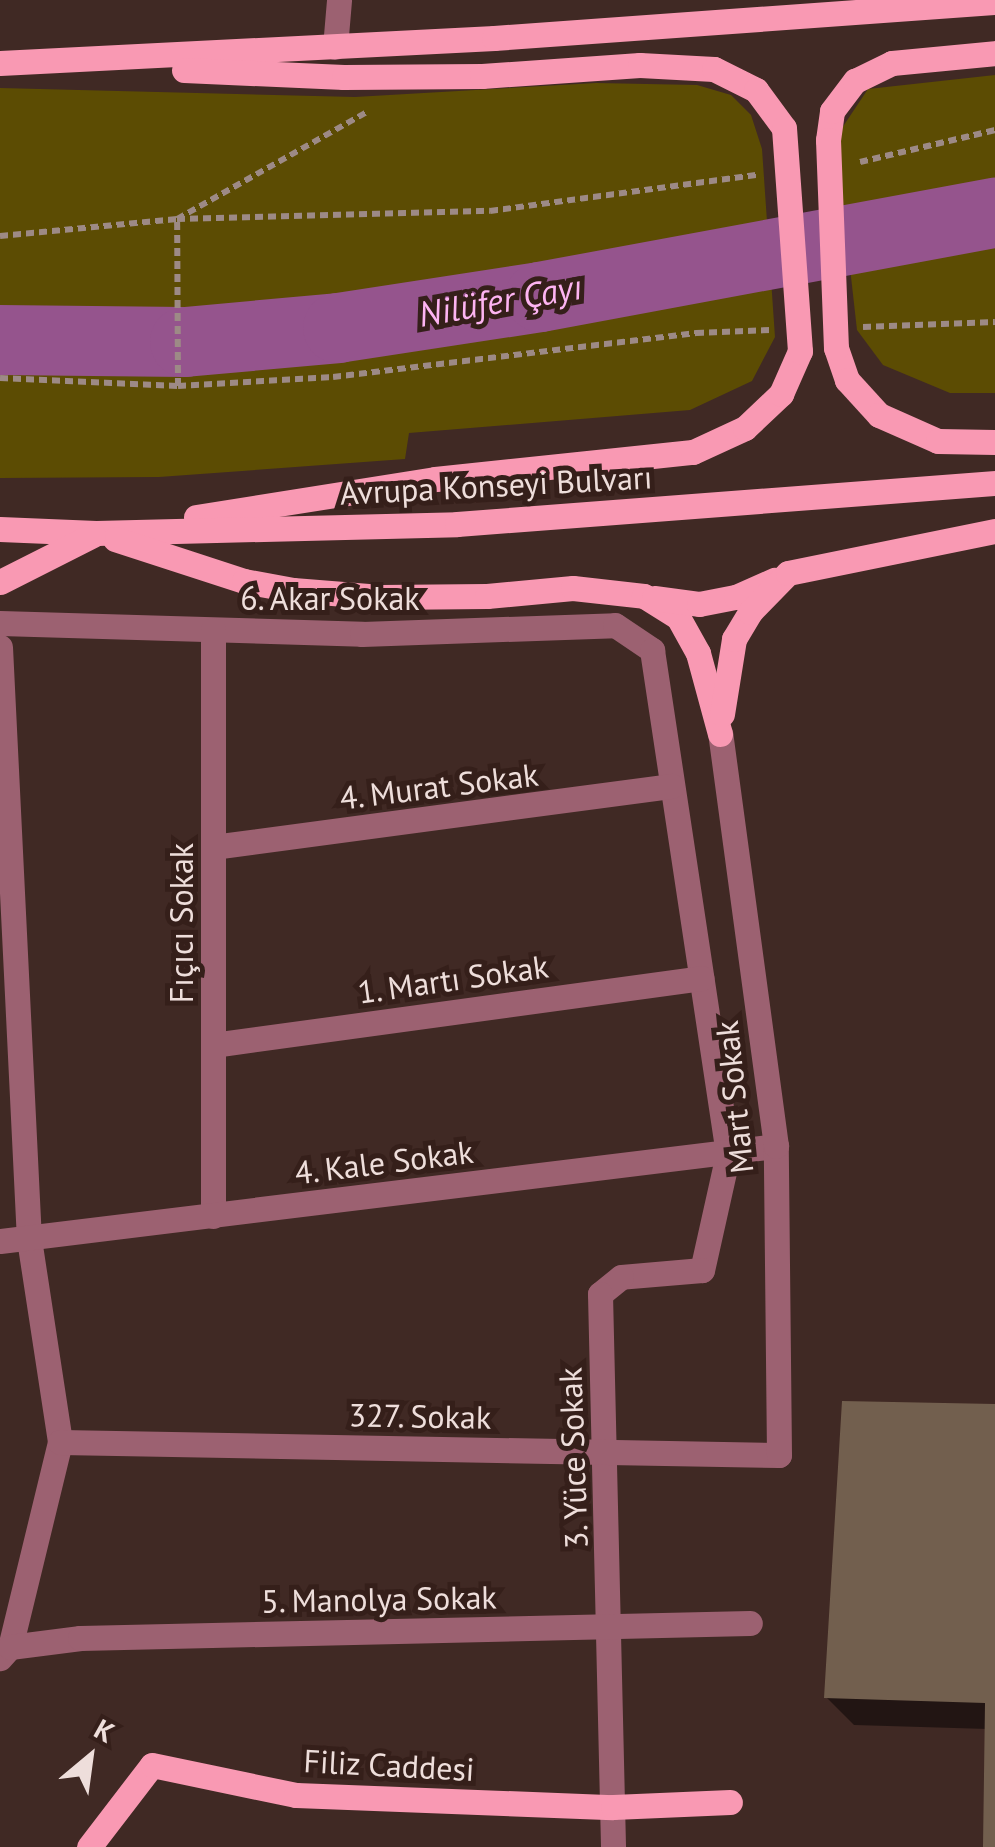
<!DOCTYPE html>
<meta charset="utf-8">
<style>
body{margin:0}
#map{position:relative;width:995px;height:1847px;overflow:hidden;background:#402924;font-family:"PT Sans",sans-serif}
div>[style]{position:absolute}
.green>*{inset:0;background:#5c4c03}
.shadow>*{inset:0;background:#0007}
.river>*{height:70px;margin:-35px;padding:0 35px;transform-origin:35px;border-radius:35px;background:#95548d}
.building>*{inset:0;background:#725f4e}
.path>*{height:6px;margin-top:-3px;transform-origin:0;background:repeating-linear-gradient(90deg,#9d8a86 0 8px,transparent 0 13px)}
.minor>*{height:25px;margin:-12.5px;padding:0 12.5px;transform-origin:12.5px;border-radius:12.5px;background:#9c6171}
.major>*{height:25px;margin:-12.5px;padding:0 12.5px;transform-origin:12.5px;border-radius:12.5px;background:#f999b3}
.major-bridge>*{height:25px;margin:-12.5px;padding:0 12.5px;transform-origin:12.5px;border-radius:12.5px;background:#f999b3}
span{translate:-50% -50%;white-space:nowrap;text-align:center;line-height:1.15;-webkit-text-stroke:10px #351f1a;paint-order:stroke}
.street-label{font-size:32px;color:#eededb}
.water-label{font-size:35px;color:#fdb4f2;font-style:italic}
.north{position:absolute;left:40px;top:1707px;width:100px;height:100px;-webkit-text-stroke:8px #351f1a;paint-order:stroke;rotate:29deg;font-size:28px;font-weight:700;line-height:40px;text-align:center;color:#eededb}
.north::after{content:'';display:block;margin:auto;width:35px;height:45px;background:#eededb;clip-path:polygon(50% 0,100% 100%,50% 72%,0 100%)}
</style>
<div id="map">
<div class="green">
<i style="clip-path:polygon(995px 75px,995px 393px,950px 393px,883px 365px,857px 330px,838px 161px,842px 128px,868px 89px)"></i>
<i style="clip-path:polygon(596px 83px,697px 85px,731px 95px,751px 115px,762px 149px,775px 337px,752px 381px,690px 410px,409px 433px,405px 459px,159px 477px,0 478px,0 88px,355px 97px)"></i>
</div>
<div class="shadow">
<i style="clip-path:polygon(995px 1406px,995px 1847px,986px 1847px,987px 1729px,854px 1725px,826px 1697px)"></i>
</div>
<div class="river">
<i style="left:0;top:340px;width:185px;rotate:0.6deg"></i>
<i style="left:185px;top:342px;width:154px;rotate:-5.2deg"></i>
<i style="left:338px;top:328px;width:204px;rotate:-8.7deg"></i>
<i style="left:540px;top:297px;width:463px;rotate:-10.5deg"></i>
</div>
<div class="building">
<i style="clip-path:polygon(842px 1401px,995px 1404px,995px 1847px,983px 1847px,985px 1703px,824px 1698px)"></i>
</div>
<div class="path">
<i style="left:860px;top:162px;width:139px;rotate:-13.3deg"></i>
<i style="left:0;top:236px;width:178px;rotate:-5.5deg"></i>
<i style="left:177px;top:219px;width:313px;rotate:-1.5deg"></i>
<i style="left:490px;top:211px;width:270px;rotate:-7.7deg"></i>
<i style="left:863px;top:327px;width:132px;rotate:-2.2deg"></i>
<i style="left:0;top:378px;width:178px;rotate:2.6deg"></i>
<i style="left:178px;top:386px;width:155px;rotate:-3.3deg"></i>
<i style="left:333px;top:377px;width:366px;rotate:-6.9deg"></i>
<i style="left:696px;top:333px;width:75px;rotate:-2.3deg"></i>
<i style="left:178px;top:386px;width:167px;rotate:-90.3deg"></i>
<i style="left:177px;top:219px;width:220px;rotate:-29.4deg"></i>
</div>
<div class="minor">
<i style="left:335px;top:47px;width:47px;rotate:-85.1deg"></i>
<i style="left:0;top:623px;width:362px;rotate:1.7deg"></i>
<i style="left:362px;top:634px;width:253px;rotate:-2deg"></i>
<i style="left:615px;top:625px;width:45px;rotate:34deg"></i>
<i style="left:652px;top:650px;width:510px;rotate:81.42deg"></i>
<i style="left:728px;top:1154px;width:119px;rotate:102.6deg"></i>
<i style="left:702px;top:1270px;width:81px;rotate:175.1deg"></i>
<i style="left:621px;top:1277px;width:27px;rotate:141deg"></i>
<i style="left:600px;top:1294px;width:553px;rotate:88.65deg"></i>
<i style="left:0;top:647px;width:593px;rotate:87.2deg"></i>
<i style="left:29px;top:1239px;width:205px;rotate:81.3deg"></i>
<i style="left:60px;top:1442px;width:211px;rotate:103.7deg"></i>
<i style="left:10px;top:1647px;width:15px;rotate:132deg"></i>
<i style="left:213px;top:847px;width:463px;rotate:-7.6deg"></i>
<i style="left:213px;top:1045px;width:493px;rotate:-7.8deg"></i>
<i style="left:213px;top:1216px;width:586px;rotate:-90deg"></i>
<i style="left:0;top:1241px;width:782px;rotate:-6.98deg"></i>
<i style="left:60px;top:1442px;width:719px;rotate:1.04deg"></i>
<i style="left:779px;top:1455px;width:309px;rotate:-90.6deg"></i>
<i style="left:776px;top:1146px;width:416px;rotate:-97.7deg"></i>
<i style="left:10px;top:1647px;width:71px;rotate:-7.3deg"></i>
<i style="left:80px;top:1638px;width:670px;rotate:-1.28deg"></i>
</div>
<div class="major">
<i style="left:0;top:63px;width:495px;rotate:-2.9deg"></i>
<i style="left:494px;top:38px;width:502px;rotate:-4.11deg"></i>
<i style="left:184px;top:70px;width:160px;rotate:2.5deg"></i>
<i style="left:344px;top:77px;width:138px;rotate:-0.4deg"></i>
<i style="left:482px;top:76px;width:158px;rotate:-4deg"></i>
<i style="left:640px;top:65px;width:74px;rotate:3.1deg"></i>
<i style="left:714px;top:69px;width:47px;rotate:26.6deg"></i>
<i style="left:756px;top:90px;width:47px;rotate:53.6deg"></i>
<i style="left:828px;top:140px;width:29px;rotate:-82deg"></i>
<i style="left:832px;top:111px;width:38px;rotate:-53deg"></i>
<i style="left:855px;top:81px;width:41px;rotate:-25.9deg"></i>
<i style="left:892px;top:63px;width:103px;rotate:-5.5deg"></i>
<i style="left:836px;top:348px;width:34px;rotate:71deg"></i>
<i style="left:847px;top:380px;width:47px;rotate:47.6deg"></i>
<i style="left:879px;top:415px;width:64px;rotate:23.8deg"></i>
<i style="left:938px;top:441px;width:57px;rotate:1deg"></i>
<i style="left:196px;top:517px;width:242px;rotate:-9deg"></i>
<i style="left:435px;top:479px;width:259px;rotate:-6deg"></i>
<i style="left:693px;top:452px;width:57px;rotate:-24.8deg"></i>
<i style="left:745px;top:428px;width:50px;rotate:-43.4deg"></i>
<i style="left:781px;top:394px;width:47px;rotate:-66.2deg"></i>
<i style="left:0;top:529px;width:96px;rotate:2.4deg"></i>
<i style="left:96px;top:533px;width:361px;rotate:-1.4deg"></i>
<i style="left:457px;top:524px;width:540px;rotate:-4.36deg"></i>
<i style="left:115px;top:539px;width:136px;rotate:18deg"></i>
<i style="left:244px;top:581px;width:50px;rotate:10.4deg"></i>
<i style="left:293px;top:590px;width:88px;rotate:4.5deg"></i>
<i style="left:381px;top:597px;width:106px;rotate:-0.5deg"></i>
<i style="left:487px;top:596px;width:86px;rotate:-5.3deg"></i>
<i style="left:573px;top:588px;width:71px;rotate:6.4deg"></i>
<i style="left:644px;top:596px;width:40px;rotate:32deg"></i>
<i style="left:678px;top:617px;width:41px;rotate:60.9deg"></i>
<i style="left:698px;top:653px;width:84px;rotate:74.8deg"></i>
<i style="left:0;top:582px;width:104px;rotate:-26.8deg"></i>
<i style="left:654px;top:598px;width:45px;rotate:7.6deg"></i>
<i style="left:699px;top:604px;width:38px;rotate:-11deg"></i>
<i style="left:736px;top:597px;width:42px;rotate:-24.1deg"></i>
<i style="left:722px;top:714px;width:76px;rotate:-80.9deg"></i>
<i style="left:734px;top:639px;width:31px;rotate:-59deg"></i>
<i style="left:750px;top:612px;width:54px;rotate:-45.7deg"></i>
<i style="left:788px;top:573px;width:211px;rotate:-11.5deg"></i>
<i style="left:89px;top:1847px;width:103px;rotate:-52.5deg"></i>
<i style="left:152px;top:1765px;width:147px;rotate:11.8deg"></i>
<i style="left:296px;top:1795px;width:317px;rotate:2.2deg"></i>
<i style="left:613px;top:1807px;width:117px;rotate:-2.4deg"></i>
</div>
<div class="major-bridge">
<i style="left:784px;top:128px;width:224px;rotate:85.9deg"></i>
<i style="left:828px;top:140px;width:208px;rotate:87.8deg"></i>
</div>
<div class="street-label">
<span style="left:496px;top:485px;rotate:-3deg">Avrupa Konseyi Bulvarı</span>
<span style="left:330px;top:598px">6. Akar Sokak</span>
<span style="left:439px;top:786px;rotate:-7deg">4. Murat Sokak</span>
<span style="left:181px;top:923px;rotate:-90deg">Fıçıcı Sokak</span>
<span style="left:453px;top:979px;rotate:-8deg">1. Martı Sokak</span>
<span style="left:734px;top:1097px;rotate:-96deg">Mart Sokak</span>
<span style="left:384px;top:1162px;rotate:-7deg">4. Kale Sokak</span>
<span style="left:420px;top:1416px;rotate:1deg">327. Sokak</span>
<span style="left:573px;top:1458px;rotate:-92deg">3. Yüce Sokak</span>
<span style="left:379px;top:1599px;rotate:-1deg">5. Manolya Sokak</span>
<span style="left:389px;top:1765px;rotate:3deg">Filiz Caddesi</span>
</div>
<div class="water-label">
<span style="left:500px;top:300px;rotate:-10deg">Nilüfer Çayı</span>
</div>
<div class="north">K</div>
</div>
